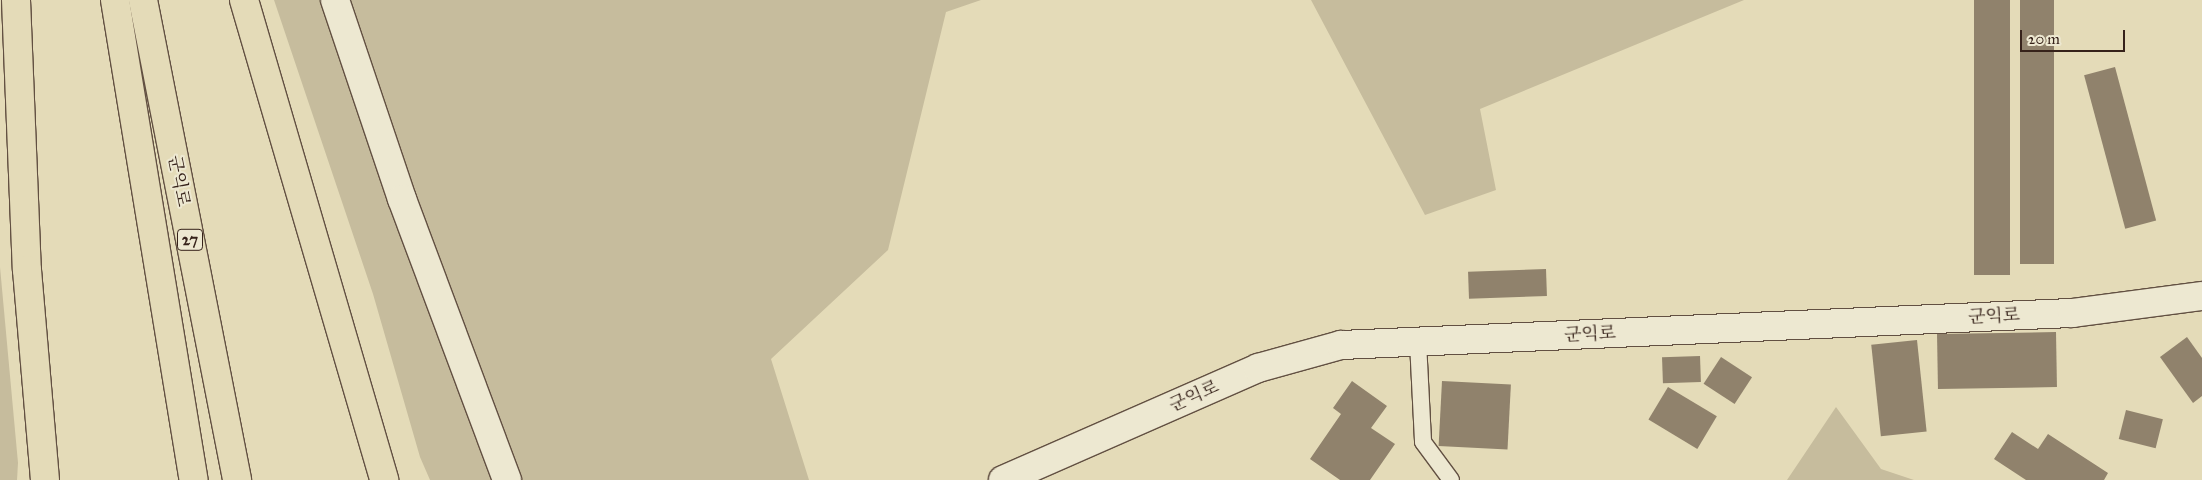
<!DOCTYPE html>
<meta charset="utf-8">
<style>
body{margin:0}
#map{position:relative;width:2202px;height:480px;overflow:hidden;background:#e4dbb8;font-family:"IM FELL Great Primer","Noto Serif KR",serif}
div>[style]{position:absolute}
.green>*{inset:0;background:#c6bc9d}
.building>*{inset:0;background:#90826c;transform-origin:0 0}
.roads{filter:drop-shadow(1px 0 #625042) drop-shadow(-1px 0 #625042) drop-shadow(0 1px #625042) drop-shadow(0 -1px #625042)}
.service>*{height:16px;margin:-8px;padding:0 8px;transform-origin:8px;border-radius:8px;background:#ede8d1}
.minor>*{height:28px;margin:-14px;padding:0 14px;transform-origin:14px;border-radius:14px;background:#ede8d1}
.trunk>*{height:28px;margin:-14px;padding:0 14px;transform-origin:14px;border-radius:14px;background:#e4dbb8}
span{translate:-50% -50%;white-space:nowrap;text-align:center;line-height:1.15;-webkit-text-stroke:4px #ede8d1;paint-order:stroke}
.shield-label span{padding:1px 4px;background:#ede8d1;border:1px solid;border-radius:4px;-webkit-text-stroke-width:0}
.shield-label{font-size:16px;color:#36221a;font-weight:700}
.street-label{font-size:18px;color:#36221a}
.scale{position:absolute;left:2020px;top:30px;width:105px;height:22px;box-sizing:border-box;border:2px solid #36221a;border-top:0;padding-left:6px;font-size:15px;line-height:18px;white-space:nowrap;color:#36221a;-webkit-text-stroke:4px #ede8d1;paint-order:stroke}
</style>
<div id="map">
<div class="green">
<i style="clip-path:polygon(274px 0,981px 0,946px 12px,888px 250px,771px 359px,809px 480px,430px 480px,420px 457px,373px 294px)"></i>
<i style="clip-path:polygon(1311px 0,1744px 0,1480px 109px,1496px 190px,1425px 215px)"></i>
<i style="clip-path:polygon(0 267px,18px 463px,17px 480px,0 480px)"></i>
<i style="clip-path:polygon(1836px 407px,1881px 469px,1914px 480px,1787px 480px)"></i>
</div>
<div class="building">
<i style="left:1974px;top:0;width:36px;height:275px"></i>
<i style="left:2020px;top:0;width:34px;height:264px"></i>
<i style="left:2115px;top:67px;width:159px;height:32px;rotate:75deg"></i>
<i style="left:1546px;top:269px;width:27px;height:78px;rotate:88deg"></i>
<i style="left:2056px;top:332px;width:55px;height:119px;rotate:89deg"></i>
<i style="clip-path:polygon(2187px 337px,2202px 358px,2202px 396px,2193px 403px,2160px 357px)"></i>
<i style="left:1917px;top:340px;width:92px;height:46px;rotate:84deg"></i>
<i style="left:1700px;top:356px;width:26px;height:38px;rotate:88deg"></i>
<i style="left:1721px;top:357px;width:37px;height:32px;rotate:33deg"></i>
<i style="clip-path:polygon(1352px 381px,1387px 406px,1371px 428px,1395px 444px,1370px 480px,1340px 480px,1310px 459px,1341px 414px,1333px 408px)"></i>
<i style="left:1442px;top:381px;width:69px;height:65px;rotate:3deg"></i>
<i style="left:1668px;top:387px;width:57px;height:38px;rotate:31deg"></i>
<i style="left:2126px;top:410px;width:38px;height:30px;rotate:14deg"></i>
<i style="clip-path:polygon(2012px 432px,2038px 449px,2048px 434px,2108px 473px,2104px 480px,2026px 480px,1994px 459px)"></i>
</div>
<div class="roads">
<div class="service">
<i style="left:1418px;top:342px;width:100px;rotate:87.1deg"></i>
<i style="left:1423px;top:442px;width:47px;rotate:53.6deg"></i>
</div>
<div class="minor">
<i style="left:335px;top:0;width:210px;rotate:71.4deg"></i>
<i style="left:402px;top:199px;width:300px;rotate:69.5deg"></i>
<i style="left:1003px;top:480px;width:279px;rotate:-23.7deg"></i>
<i style="left:1258px;top:368px;width:86px;rotate:-15.5deg"></i>
<i style="left:1341px;top:345px;width:732px;rotate:-2.51deg"></i>
<i style="left:2072px;top:313px;width:131px;rotate:-7.5deg"></i>
</div>
<div class="trunk">
<i style="left:16px;top:0;width:270px;rotate:87.7deg"></i>
<i style="left:27px;top:270px;width:211px;rotate:85.1deg"></i>
<i style="left:115px;top:0;width:486px;rotate:80.7deg"></i>
<i style="left:143px;top:0;width:489px;rotate:78.9deg"></i>
<i style="left:244px;top:0;width:500px;rotate:73.7deg"></i>
</div>
</div>
<div class="shield-label">
<span style="left:190px;top:240px">27</span>
</div>
<div class="street-label">
<span style="left:179px;top:181px;rotate:79deg">군익로</span>
<span style="left:1994px;top:316px;rotate:-3deg">군익로</span>
<span style="left:1590px;top:334px;rotate:-3deg">군익로</span>
<span style="left:1194px;top:396px;rotate:-24deg">군익로</span>
</div>
<div class="scale">20 m</div>
</div>
